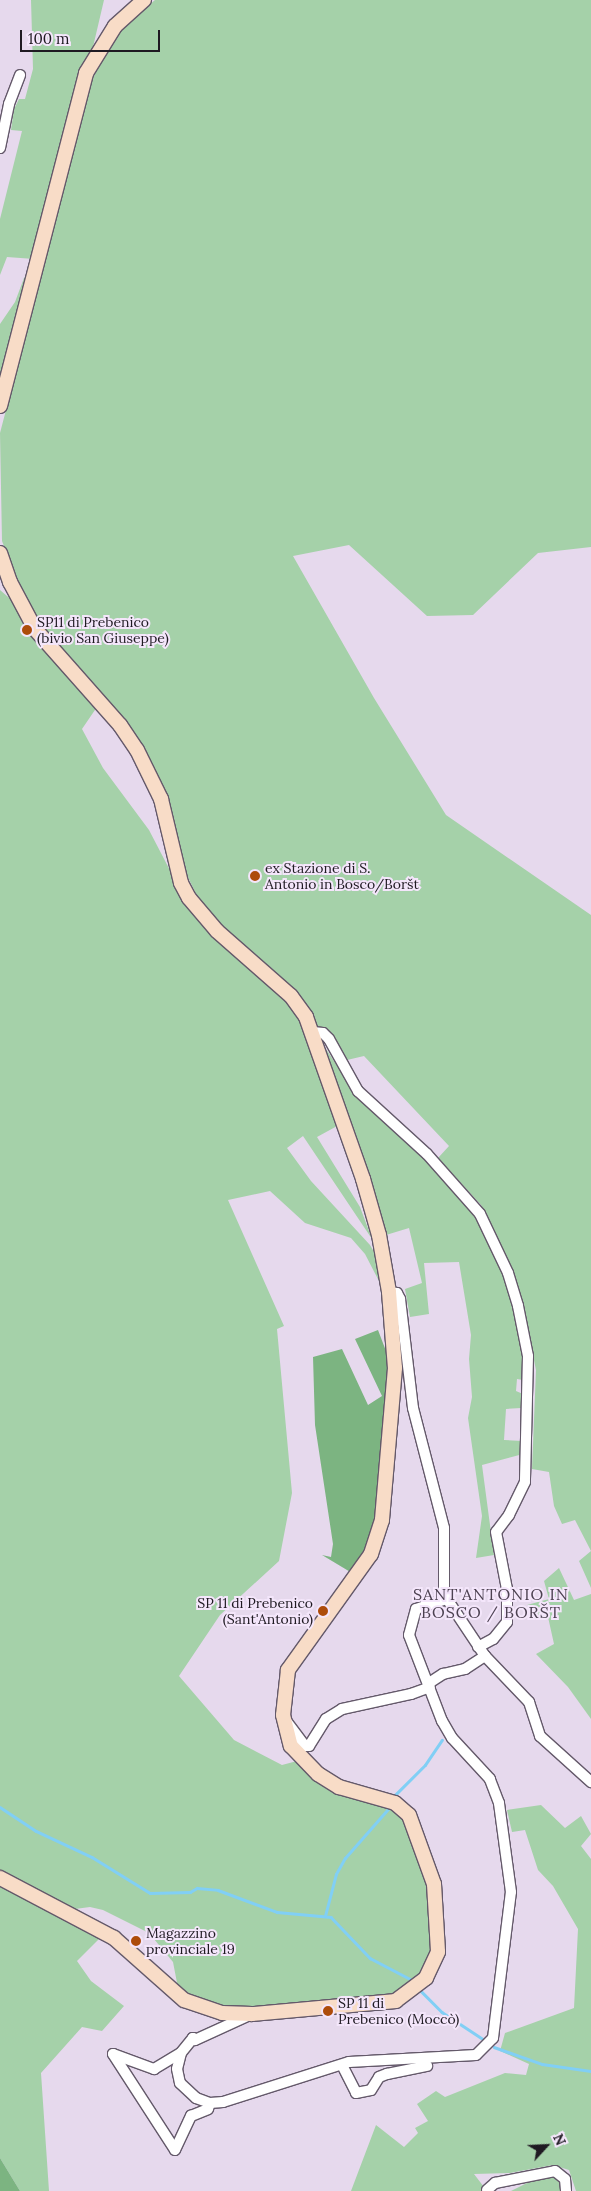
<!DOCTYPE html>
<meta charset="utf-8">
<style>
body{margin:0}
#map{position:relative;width:591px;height:2191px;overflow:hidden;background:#e6d9ed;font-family:Lora,serif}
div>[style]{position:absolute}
.green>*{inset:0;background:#a5d1a9}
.forest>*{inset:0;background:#7cb481}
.stream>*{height:2.5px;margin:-1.25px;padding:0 1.25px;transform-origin:1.25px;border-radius:1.25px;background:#81cff5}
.roads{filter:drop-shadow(1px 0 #64596a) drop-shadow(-1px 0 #64596a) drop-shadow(0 1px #64596a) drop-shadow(0 -1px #64596a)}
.minor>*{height:10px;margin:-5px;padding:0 5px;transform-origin:5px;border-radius:5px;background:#fff}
.major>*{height:14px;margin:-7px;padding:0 7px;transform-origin:7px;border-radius:7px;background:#f8dcc7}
.dots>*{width:14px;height:14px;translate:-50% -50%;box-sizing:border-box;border:2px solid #f4e6fb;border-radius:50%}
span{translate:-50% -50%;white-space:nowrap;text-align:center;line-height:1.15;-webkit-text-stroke:4px #f4e6fb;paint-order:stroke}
.poi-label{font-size:14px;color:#1f1a22}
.left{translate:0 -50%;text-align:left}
.right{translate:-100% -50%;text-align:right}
.quarter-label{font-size:16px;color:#4c4151;letter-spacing:1px}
.north{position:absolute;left:521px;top:2121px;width:50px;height:50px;-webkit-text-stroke:4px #f4e6fb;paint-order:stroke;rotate:65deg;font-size:14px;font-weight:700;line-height:20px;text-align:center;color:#1f1a22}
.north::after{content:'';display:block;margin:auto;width:18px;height:22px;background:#1f1a22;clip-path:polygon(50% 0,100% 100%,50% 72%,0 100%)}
.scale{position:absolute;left:20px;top:30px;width:140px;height:22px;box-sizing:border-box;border:2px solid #1f1a22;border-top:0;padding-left:6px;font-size:15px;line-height:18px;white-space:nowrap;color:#1f1a22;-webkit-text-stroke:4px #f4e6fb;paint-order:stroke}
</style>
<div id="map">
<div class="green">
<i style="clip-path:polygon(31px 0,104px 0,93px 47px,71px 101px,34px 259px,7px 257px,0 275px,0 219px,22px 131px,11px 130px,14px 109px,19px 99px,25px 99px,33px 69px)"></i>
<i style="clip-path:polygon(155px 0,591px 0,591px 547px,538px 553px,473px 615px,427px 616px,349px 545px,293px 556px,374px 698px,446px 815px,591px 915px,591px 1588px,579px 1561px,591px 1551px,575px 1520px,562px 1524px,554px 1506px,549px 1472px,532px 1469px,536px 1370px,522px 1302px,501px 1246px,481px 1205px,438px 1158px,449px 1146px,364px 1056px,347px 1060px,332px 1033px,317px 1028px,199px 900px,181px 863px,170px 806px,143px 746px,122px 717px,51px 640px,25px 600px,2px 541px,0 433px,64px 188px,81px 105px,107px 47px,130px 21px)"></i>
<i style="clip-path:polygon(30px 272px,0 384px,0 324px,15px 302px,24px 278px)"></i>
<i style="clip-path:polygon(0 590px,14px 602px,97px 707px,82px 729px,103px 768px,149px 830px,175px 880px,295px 1007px,339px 1125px,317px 1137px,360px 1207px,372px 1239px,303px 1136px,287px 1148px,311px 1181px,370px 1245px,378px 1259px,381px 1285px,365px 1254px,351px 1238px,305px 1223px,270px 1191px,228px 1200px,284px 1326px,277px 1329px,292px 1493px,279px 1561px,220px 1615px,179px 1676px,234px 1740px,282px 1765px,297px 1761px,401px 1814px,408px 1824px,427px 1872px,433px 1955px,420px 1979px,397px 1996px,258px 2009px,210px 2004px,178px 1988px,173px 1962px,149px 1933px,103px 1910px,90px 1907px,75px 1909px,48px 1898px,0 1871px)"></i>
<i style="clip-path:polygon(324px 1046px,360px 1100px,423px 1158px,472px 1212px,502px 1269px,513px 1302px,522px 1343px,523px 1380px,517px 1379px,516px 1391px,523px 1394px,521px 1408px,506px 1409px,504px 1440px,522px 1441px,523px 1454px,482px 1465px,494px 1555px,476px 1558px,482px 1516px,468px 1418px,472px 1397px,469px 1359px,471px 1335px,459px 1262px,424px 1263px,429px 1314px,410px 1317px,405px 1289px,422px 1283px,409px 1228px,386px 1235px,358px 1141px)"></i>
<i style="clip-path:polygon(559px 1568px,574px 1600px,591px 1594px,591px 1719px,568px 1687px,536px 1654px,554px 1644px,548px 1617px,536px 1620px,527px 1605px,549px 1599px,544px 1581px)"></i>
<i style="clip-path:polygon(541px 1805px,565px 1828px,581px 1816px,591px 1834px,581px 1846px,591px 1859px,591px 2191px,576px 2191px,569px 2170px,553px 2165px,510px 2173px,474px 2174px,487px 2191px,351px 2191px,376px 2125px,404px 2147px,418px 2133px,415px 2128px,428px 2121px,417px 2104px,436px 2091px,445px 2097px,505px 2073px,526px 2075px,529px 2064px,500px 2051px,505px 2033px,574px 2008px,578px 1929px,553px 1886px,538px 1870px,525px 1830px,512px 1832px,507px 1810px)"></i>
<i style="clip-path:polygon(0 1884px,101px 1937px,77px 1961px,91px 1981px,124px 2006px,102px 2031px,82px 2027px,41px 2073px,49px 2191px,20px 2191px,0 2158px)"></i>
<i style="clip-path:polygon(553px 2176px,560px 2178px,561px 2191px,511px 2191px,533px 2180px)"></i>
</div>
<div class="forest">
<i style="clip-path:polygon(378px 1330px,389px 1359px,379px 1512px,366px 1550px,352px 1573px,322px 1555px,331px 1557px,333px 1544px,315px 1425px,313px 1357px,342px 1349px,368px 1405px,382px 1396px,355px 1339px)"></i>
<i style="clip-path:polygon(0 2158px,20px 2191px,0 2191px)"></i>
</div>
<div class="stream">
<i style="left:393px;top:1797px;width:45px;rotate:-45deg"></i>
<i style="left:425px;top:1765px;width:30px;rotate:-56deg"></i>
<i style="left:0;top:1807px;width:43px;rotate:33.7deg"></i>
<i style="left:36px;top:1831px;width:62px;rotate:24.9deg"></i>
<i style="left:92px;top:1857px;width:68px;rotate:31.8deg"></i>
<i style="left:150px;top:1893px;width:40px;rotate:-1.4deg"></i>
<i style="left:190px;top:1892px;width:8px;rotate:-30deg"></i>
<i style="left:197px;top:1888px;width:21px;rotate:5deg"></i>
<i style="left:218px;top:1890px;width:63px;rotate:20.4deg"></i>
<i style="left:277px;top:1912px;width:54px;rotate:5.3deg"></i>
<i style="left:331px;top:1917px;width:57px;rotate:46.4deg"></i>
<i style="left:370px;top:1958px;width:47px;rotate:27.6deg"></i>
<i style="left:325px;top:1916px;width:43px;rotate:-75.3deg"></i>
<i style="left:336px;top:1874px;width:18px;rotate:-61deg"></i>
<i style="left:345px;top:1858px;width:67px;rotate:-48.7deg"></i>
<i style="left:420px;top:1990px;width:31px;rotate:45deg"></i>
<i style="left:442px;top:2012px;width:49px;rotate:33.4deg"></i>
<i style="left:494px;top:2047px;width:51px;rotate:19.5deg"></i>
<i style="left:542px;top:2064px;width:49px;rotate:8.1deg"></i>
</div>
<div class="roads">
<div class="minor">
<i style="left:0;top:148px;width:45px;rotate:-78.4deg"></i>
<i style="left:9px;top:104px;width:31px;rotate:-69deg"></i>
<i style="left:313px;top:1032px;width:10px;rotate:6deg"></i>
<i style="left:323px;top:1033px;width:8px;rotate:45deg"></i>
<i style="left:329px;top:1039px;width:60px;rotate:60.9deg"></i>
<i style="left:358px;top:1091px;width:93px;rotate:42.4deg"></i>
<i style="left:427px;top:1154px;width:80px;rotate:48.5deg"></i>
<i style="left:480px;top:1214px;width:65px;rotate:64.6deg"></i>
<i style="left:508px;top:1273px;width:34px;rotate:73deg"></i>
<i style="left:518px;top:1306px;width:51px;rotate:78.7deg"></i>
<i style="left:528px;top:1356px;width:126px;rotate:91.4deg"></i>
<i style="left:525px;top:1482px;width:37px;rotate:116deg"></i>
<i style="left:509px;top:1515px;width:21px;rotate:127deg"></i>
<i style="left:496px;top:1532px;width:58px;rotate:79.1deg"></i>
<i style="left:507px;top:1589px;width:33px;rotate:90deg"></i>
<i style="left:507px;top:1622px;width:22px;rotate:129deg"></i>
<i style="left:493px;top:1639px;width:17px;rotate:152deg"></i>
<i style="left:389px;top:1292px;width:8px;rotate:7deg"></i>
<i style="left:397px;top:1293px;width:7px;rotate:63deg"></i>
<i style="left:400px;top:1299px;width:110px;rotate:83.2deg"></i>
<i style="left:413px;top:1408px;width:124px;rotate:75.5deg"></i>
<i style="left:444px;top:1528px;width:62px;rotate:90deg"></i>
<i style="left:444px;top:1590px;width:9px;rotate:72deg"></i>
<i style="left:447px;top:1599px;width:69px;rotate:56.3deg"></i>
<i style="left:485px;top:1656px;width:64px;rotate:46.3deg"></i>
<i style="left:529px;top:1702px;width:36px;rotate:72deg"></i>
<i style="left:540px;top:1736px;width:69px;rotate:42deg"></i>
<i style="left:429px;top:1683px;width:17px;rotate:-33deg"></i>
<i style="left:443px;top:1674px;width:23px;rotate:-13deg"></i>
<i style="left:465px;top:1669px;width:24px;rotate:-33deg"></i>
<i style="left:287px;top:1722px;width:30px;rotate:53deg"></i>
<i style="left:305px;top:1746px;width:4px"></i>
<i style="left:309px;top:1746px;width:32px;rotate:-58deg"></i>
<i style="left:326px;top:1719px;width:19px;rotate:-32deg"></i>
<i style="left:342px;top:1709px;width:71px;rotate:-12.3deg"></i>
<i style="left:411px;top:1694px;width:20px;rotate:-20deg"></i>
<i style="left:252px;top:2014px;width:63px;rotate:155.5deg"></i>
<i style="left:195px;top:2040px;width:3px;rotate:-135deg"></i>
<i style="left:193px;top:2038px;width:19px;rotate:129deg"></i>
<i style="left:181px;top:2053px;width:16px;rotate:104deg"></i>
<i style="left:177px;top:2069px;width:14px;rotate:78deg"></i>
<i style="left:180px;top:2083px;width:22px;rotate:43deg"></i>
<i style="left:196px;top:2098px;width:15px;rotate:20deg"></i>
<i style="left:210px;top:2103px;width:13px;rotate:-4deg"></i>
<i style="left:223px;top:2102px;width:132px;rotate:-17.6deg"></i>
<i style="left:349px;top:2062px;width:127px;rotate:-3.2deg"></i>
<i style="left:476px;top:2055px;width:24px;rotate:-45deg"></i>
<i style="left:493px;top:2038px;width:147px;rotate:-83deg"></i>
<i style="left:511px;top:1892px;width:90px;rotate:-97.7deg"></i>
<i style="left:499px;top:1803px;width:26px;rotate:-111deg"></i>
<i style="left:490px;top:1779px;width:56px;rotate:-132.8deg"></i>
<i style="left:452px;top:1738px;width:20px;rotate:-120deg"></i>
<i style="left:442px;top:1721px;width:92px;rotate:-111deg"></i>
<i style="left:409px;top:1635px;width:27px;rotate:-75deg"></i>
<i style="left:416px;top:1609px;width:33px;rotate:-18deg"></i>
<i style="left:113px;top:2054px;width:114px;rotate:57.1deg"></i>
<i style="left:175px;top:2150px;width:38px;rotate:-65deg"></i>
<i style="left:191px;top:2116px;width:18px;rotate:-22deg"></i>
<i style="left:208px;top:2109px;width:6px;rotate:-72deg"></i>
<i style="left:113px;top:2054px;width:44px;rotate:20.1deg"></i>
<i style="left:154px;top:2069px;width:31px;rotate:-31deg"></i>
<i style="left:342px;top:2065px;width:31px;rotate:63deg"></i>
<i style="left:356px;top:2093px;width:15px;rotate:-11deg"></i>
<i style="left:371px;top:2090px;width:15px;rotate:-58deg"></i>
<i style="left:379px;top:2077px;width:9px;rotate:-21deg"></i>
<i style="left:387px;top:2074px;width:41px;rotate:-11.3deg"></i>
<i style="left:487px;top:2190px;width:11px;rotate:-41deg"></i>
<i style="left:495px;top:2183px;width:61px;rotate:-11.3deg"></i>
<i style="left:555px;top:2171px;width:13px;rotate:39deg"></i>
<i style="left:565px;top:2179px;width:12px;rotate:85deg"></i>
</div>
<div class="major">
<i style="left:0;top:406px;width:344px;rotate:-75.5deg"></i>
<i style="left:86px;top:73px;width:55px;rotate:-58.3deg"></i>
<i style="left:115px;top:26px;width:39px;rotate:-42deg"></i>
<i style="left:0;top:553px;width:31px;rotate:71deg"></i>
<i style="left:10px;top:582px;width:53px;rotate:62deg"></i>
<i style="left:35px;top:629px;width:128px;rotate:48.5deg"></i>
<i style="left:120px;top:725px;width:30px;rotate:56deg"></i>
<i style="left:137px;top:750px;width:55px;rotate:63.9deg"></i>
<i style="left:161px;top:799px;width:86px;rotate:76.6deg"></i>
<i style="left:181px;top:883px;width:17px;rotate:62deg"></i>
<i style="left:189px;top:898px;width:43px;rotate:49.7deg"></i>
<i style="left:217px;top:931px;width:98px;rotate:41.3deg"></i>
<i style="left:291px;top:996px;width:26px;rotate:54deg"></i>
<i style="left:306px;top:1017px;width:172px;rotate:70.6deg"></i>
<i style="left:363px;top:1179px;width:58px;rotate:74.1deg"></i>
<i style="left:379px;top:1235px;width:58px;rotate:80deg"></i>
<i style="left:389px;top:1292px;width:76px;rotate:85.5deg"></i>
<i style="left:395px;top:1368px;width:153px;rotate:94.9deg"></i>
<i style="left:382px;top:1520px;width:36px;rotate:108deg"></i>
<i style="left:371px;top:1554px;width:143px;rotate:125.6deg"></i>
<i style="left:288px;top:1670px;width:45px;rotate:96.3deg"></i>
<i style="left:283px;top:1715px;width:32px;rotate:76deg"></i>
<i style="left:291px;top:1746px;width:39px;rotate:46deg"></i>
<i style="left:318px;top:1774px;width:25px;rotate:32deg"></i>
<i style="left:339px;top:1787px;width:58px;rotate:15.9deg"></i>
<i style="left:395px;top:1803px;width:18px;rotate:41deg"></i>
<i style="left:409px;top:1815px;width:73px;rotate:70.1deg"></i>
<i style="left:434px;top:1884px;width:68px;rotate:86.6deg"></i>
<i style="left:438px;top:1952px;width:29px;rotate:115deg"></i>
<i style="left:426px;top:1978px;width:38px;rotate:143deg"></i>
<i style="left:396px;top:2001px;width:145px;rotate:174.8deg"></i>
<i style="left:252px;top:2014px;width:30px;rotate:-178deg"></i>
<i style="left:222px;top:2013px;width:40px;rotate:-161.1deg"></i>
<i style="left:184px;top:2000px;width:94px;rotate:-138.5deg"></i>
<i style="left:114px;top:1938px;width:129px;rotate:-152.2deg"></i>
</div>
</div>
<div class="dots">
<i style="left:27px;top:630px;background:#ad4c0a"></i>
<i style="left:255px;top:876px;background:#ad4c0a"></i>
<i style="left:323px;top:1611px;background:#ad4c0a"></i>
<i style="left:136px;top:1941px;background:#ad4c0a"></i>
<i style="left:328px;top:2011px;background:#ad4c0a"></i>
</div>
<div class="poi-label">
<span class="left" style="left:37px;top:630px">SP11 di Prebenico<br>(bivio San Giuseppe)</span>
<span class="left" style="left:265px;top:876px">ex Stazione di S.<br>Antonio in Bosco/Boršt</span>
<span class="right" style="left:313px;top:1611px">SP 11 di Prebenico<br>(Sant'Antonio)</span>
<span class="left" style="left:146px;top:1941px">Magazzino<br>provinciale 19</span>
<span class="left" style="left:338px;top:2011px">SP 11 di<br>Prebenico (Moccò)</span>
</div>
<div class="quarter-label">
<span style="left:491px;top:1603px">SANT'ANTONIO IN<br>BOSCO / BORŠT</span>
</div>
<div class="north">N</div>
<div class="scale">100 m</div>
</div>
